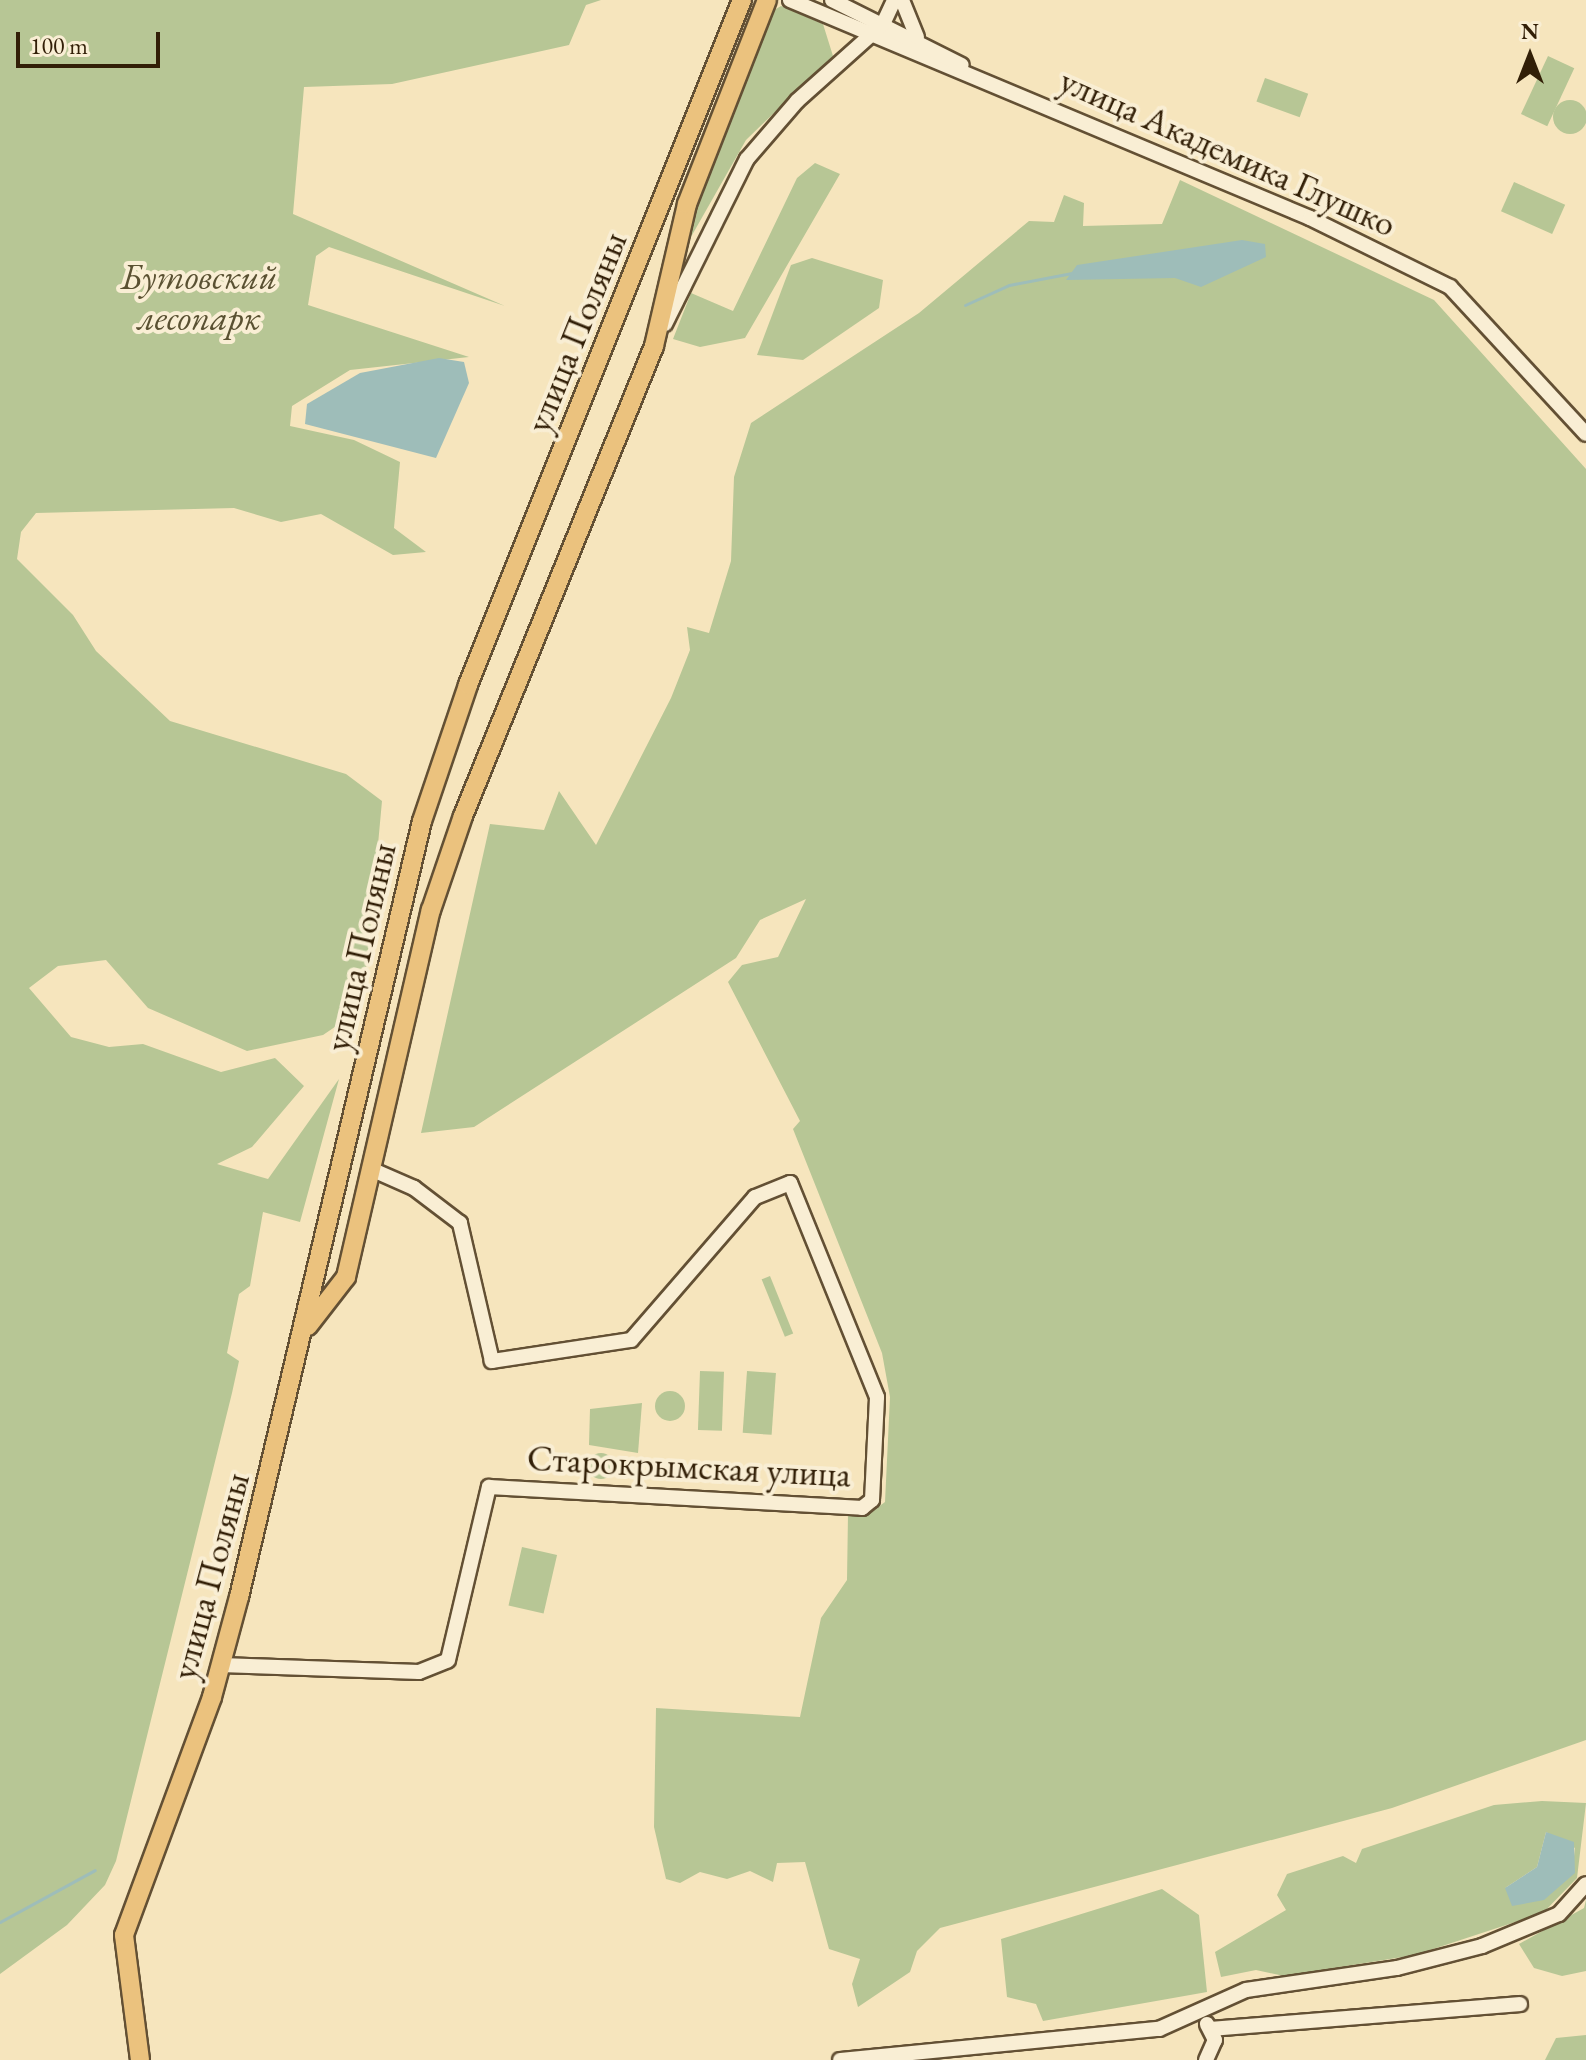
<!DOCTYPE html>
<meta charset="utf-8">
<style>
body{margin:0}
#map{position:relative;width:1586px;height:2060px;overflow:hidden;background:#f6e5bd;font-family:"EB Garamond",serif}
div>[style]{position:absolute}
.green>*{inset:0;background:#b7c695;transform-origin:0 0}
.round{border-radius:50%}
.water>*{inset:0;background:#9ebdb9}
.stream>*{height:3px;margin:-1.5px;padding:0 1.5px;transform-origin:1.5px;border-radius:1.5px;background:#9ebdb9}
.roads{filter:drop-shadow(2px 0 #635034) drop-shadow(-2px 0 #635034) drop-shadow(0 2px #635034) drop-shadow(0 -2px #635034)}
.minor>*{height:14px;margin:-7px;padding:0 7px;transform-origin:7px;border-radius:7px;background:#f9eed4}
.major>*{height:18px;margin:-9px;padding:0 9px;transform-origin:9px;border-radius:9px;background:#ebc27e}
span{translate:-50% -50%;white-space:nowrap;text-align:center;line-height:1.15;-webkit-text-stroke:8px #f9eed4;paint-order:stroke}
.street-label{font-size:36px;color:#321f07}
.park-label{font-size:36px;color:#5a5132;font-style:italic}
.north{position:absolute;left:1490px;top:16px;width:80px;height:80px;-webkit-text-stroke:6px #f9eed4;paint-order:stroke;rotate:0deg;font-size:22px;font-weight:700;line-height:32px;text-align:center;color:#321f07}
.north::after{content:'';display:block;margin:auto;width:28px;height:36px;background:#321f07;clip-path:polygon(50% 0,100% 100%,50% 72%,0 100%)}
.scale{position:absolute;left:16px;top:32px;width:144px;height:36px;box-sizing:border-box;border:4px solid #321f07;border-top:0;padding-left:10px;font-size:24px;line-height:28px;white-space:nowrap;color:#321f07;-webkit-text-stroke:6px #f9eed4;paint-order:stroke}
</style>
<div id="map">
<div class="green">
<i style="clip-path:polygon(0 0,601px 0,586px 5px,569px 45px,392px 84px,304px 87px,293px 214px,505px 306px,329px 247px,316px 256px,308px 305px,469px 357px,350px 370px,292px 406px,290px 426px,354px 440px,400px 462px,394px 528px,426px 552px,393px 555px,321px 514px,281px 522px,234px 508px,36px 513px,21px 532px,17px 559px,73px 615px,96px 651px,170px 721px,346px 774px,382px 801px,367px 964px,354px 1014px,323px 1035px,247px 1051px,148px 1008px,106px 960px,58px 966px,29px 988px,71px 1037px,109px 1047px,143px 1044px,221px 1072px,275px 1058px,304px 1086px,252px 1147px,217px 1164px,268px 1179px,339px 1079px,300px 1222px,263px 1212px,250px 1286px,239px 1294px,227px 1353px,239px 1361px,232px 1393px,116px 1861px,105px 1885px,67px 1925px,0 1974px)"></i>
<i style="clip-path:polygon(781px 6px,823px 24px,833px 56px,746px 140px,683px 251px,689px 214px,769px 13px)"></i>
<i style="left:1548px;top:56px;width:29px;height:64px;rotate:25deg"></i>
<i style="left:1265px;top:78px;width:46px;height:25px;rotate:20deg"></i>
<i class="round" style="left:1553px;top:100px;width:34px;height:34px"></i>
<i style="clip-path:polygon(815px 163px,840px 174px,745px 338px,700px 347px,673px 339px,691px 293px,733px 311px,797px 178px)"></i>
<i style="clip-path:polygon(1180px 180px,1434px 300px,1586px 469px,1586px 1740px,1392px 1808px,940px 1928px,917px 1951px,910px 1972px,858px 2007px,852px 1984px,860px 1959px,829px 1949px,805px 1862px,777px 1863px,773px 1882px,750px 1871px,727px 1879px,700px 1872px,680px 1883px,666px 1879px,654px 1827px,656px 1708px,800px 1717px,821px 1618px,847px 1580px,848px 1514px,866px 1516px,885px 1502px,890px 1397px,882px 1353px,793px 1129px,800px 1121px,728px 982px,742px 965px,778px 957px,806px 899px,760px 920px,736px 958px,474px 1127px,421px 1133px,490px 824px,544px 830px,559px 791px,596px 845px,671px 698px,690px 650px,687px 627px,709px 633px,731px 561px,734px 477px,751px 423px,919px 313px,1029px 221px,1054px 222px,1064px 195px,1084px 203px,1083px 226px,1162px 224px)"></i>
<i style="left:1514px;top:182px;width:56px;height:32px;rotate:24deg"></i>
<i style="clip-path:polygon(812px 258px,883px 280px,879px 308px,803px 360px,757px 355px,791px 265px)"></i>
<i style="left:770px;top:1276px;width:62px;height:9px;rotate:68deg"></i>
<i style="left:700px;top:1371px;width:24px;height:59px;rotate:2deg"></i>
<i style="left:747px;top:1371px;width:29px;height:62px;rotate:4deg"></i>
<i class="round" style="left:655px;top:1391px;width:30px;height:30px"></i>
<i style="clip-path:polygon(642px 1403px,638px 1453px,589px 1445px,590px 1409px)"></i>
<i class="round" style="left:588px;top:1453px;width:26px;height:26px"></i>
<i style="left:522px;top:1547px;width:36px;height:60px;rotate:13deg"></i>
<i style="clip-path:polygon(evenodd,1542px 1801px,1586px 1803px,1577px 1878px,1543px 1913px,1415px 1955px,1284px 1976px,1256px 1970px,1221px 1977px,1215px 1952px,1286px 1910px,1277px 1895px,1287px 1874px,1343px 1856px,1356px 1863px,1362px 1849px,1494px 1805px,1542px 1801px,1546px 1832px,1575px 1848px,1573px 1864px,1505px 1888px,1537px 1867px,1546px 1832px)"></i>
<i style="clip-path:polygon(1162px 1889px,1199px 1915px,1207px 1992px,1043px 2021px,1036px 2004px,1007px 1997px,1001px 1939px)"></i>
<i style="clip-path:polygon(1586px 1900px,1586px 1971px,1562px 1976px,1534px 1968px,1519px 1944px,1584px 1908px)"></i>
<i style="clip-path:polygon(1586px 2035px,1586px 2060px,1545px 2060px,1556px 2038px)"></i>
</div>
<div class="water">
<i style="clip-path:polygon(1242px 240px,1265px 244px,1266px 257px,1201px 287px,1175px 278px,1066px 280px,1077px 265px)"></i>
<i style="clip-path:polygon(439px 358px,464px 362px,469px 383px,436px 458px,305px 424px,307px 404px,360px 373px)"></i>
<i style="clip-path:polygon(1546px 1832px,1574px 1842px,1575px 1873px,1544px 1900px,1512px 1906px,1505px 1888px,1537px 1867px)"></i>
</div>
<div class="stream">
<i style="left:965px;top:305px;width:48px;rotate:-24.4deg"></i>
<i style="left:1009px;top:285px;width:64px;rotate:-10.8deg"></i>
<i style="left:0;top:1922px;width:108px;rotate:-28.7deg"></i>
</div>
<div class="roads">
<div class="minor">
<i style="left:790px;top:0;width:564px;rotate:22.74deg"></i>
<i style="left:1310px;top:218px;width:156px;rotate:26.2deg"></i>
<i style="left:1450px;top:287px;width:200px;rotate:47.2deg"></i>
<i style="left:832px;top:0;width:145px;rotate:26.6deg"></i>
<i style="left:902px;top:0;width:40px;rotate:68deg"></i>
<i style="left:665px;top:324px;width:184px;rotate:-63.6deg"></i>
<i style="left:747px;top:159px;width:77px;rotate:-49.2deg"></i>
<i style="left:797px;top:101px;width:115px;rotate:-41.8deg"></i>
<i style="left:883px;top:24px;width:26px;rotate:-65deg"></i>
<i style="left:221px;top:1665px;width:198px;rotate:2deg"></i>
<i style="left:419px;top:1672px;width:31px;rotate:-22deg"></i>
<i style="left:448px;top:1660px;width:178px;rotate:-76.7deg"></i>
<i style="left:489px;top:1487px;width:374px;rotate:3.2deg"></i>
<i style="left:862px;top:1508px;width:13px;rotate:-39deg"></i>
<i style="left:872px;top:1500px;width:103px;rotate:-87.2deg"></i>
<i style="left:877px;top:1397px;width:231px;rotate:-112.1deg"></i>
<i style="left:790px;top:1183px;width:38px;rotate:158deg"></i>
<i style="left:755px;top:1197px;width:189px;rotate:130.9deg"></i>
<i style="left:631px;top:1340px;width:141px;rotate:171.4deg"></i>
<i style="left:492px;top:1361px;width:142px;rotate:-103.1deg"></i>
<i style="left:460px;top:1223px;width:58px;rotate:-142.7deg"></i>
<i style="left:414px;top:1188px;width:47px;rotate:-156.2deg"></i>
<i style="left:1211px;top:2029px;width:310px;rotate:-4.6deg"></i>
<i style="left:840px;top:2060px;width:321px;rotate:-5.6deg"></i>
<i style="left:1159px;top:2029px;width:95px;rotate:-24.1deg"></i>
<i style="left:1246px;top:1990px;width:153px;rotate:-8.3deg"></i>
<i style="left:1397px;top:1968px;width:88px;rotate:-14.5deg"></i>
<i style="left:1482px;top:1946px;width:83px;rotate:-22.6deg"></i>
<i style="left:1559px;top:1914px;width:40px;rotate:-48deg"></i>
<i style="left:1206px;top:2060px;width:22px;rotate:-66deg"></i>
<i style="left:1215px;top:2040px;width:18px;rotate:-117deg"></i>
</div>
<div class="major">
<i style="left:308px;top:1326px;width:62px;rotate:-52.2deg"></i>
<i style="left:346px;top:1277px;width:377px;rotate:-77deg"></i>
<i style="left:431px;top:910px;width:99px;rotate:-71.2deg"></i>
<i style="left:463px;top:816px;width:507px;rotate:-67.88deg"></i>
<i style="left:654px;top:346px;width:146px;rotate:-76.9deg"></i>
<i style="left:687px;top:204px;width:219px;rotate:-68.6deg"></i>
<i style="left:140px;top:2060px;width:126px;rotate:-97.3deg"></i>
<i style="left:124px;top:1935px;width:254px;rotate:-69.7deg"></i>
<i style="left:212px;top:1697px;width:104px;rotate:-74.9deg"></i>
<i style="left:239px;top:1597px;width:797px;rotate:-76.73deg"></i>
<i style="left:422px;top:821px;width:144px;rotate:-71.3deg"></i>
<i style="left:468px;top:685px;width:738px;rotate:-68.2deg"></i>
</div>
</div>
<div class="street-label">
<span style="left:1228px;top:152px;rotate:24deg">улица Академика Глушко</span>
<span style="left:576px;top:332px;rotate:-68deg">улица Поляны</span>
<span style="left:360px;top:947px;rotate:-77deg">улица Поляны</span>
<span style="left:689px;top:1466px;rotate:3deg">Старокрымская улица</span>
<span style="left:210px;top:1576px;rotate:-75deg">улица Поляны</span>
</div>
<div class="park-label">
<span style="left:199px;top:297px">Бутовский<br>лесопарк</span>
</div>
<div class="north">N</div>
<div class="scale">100 m</div>
</div>
